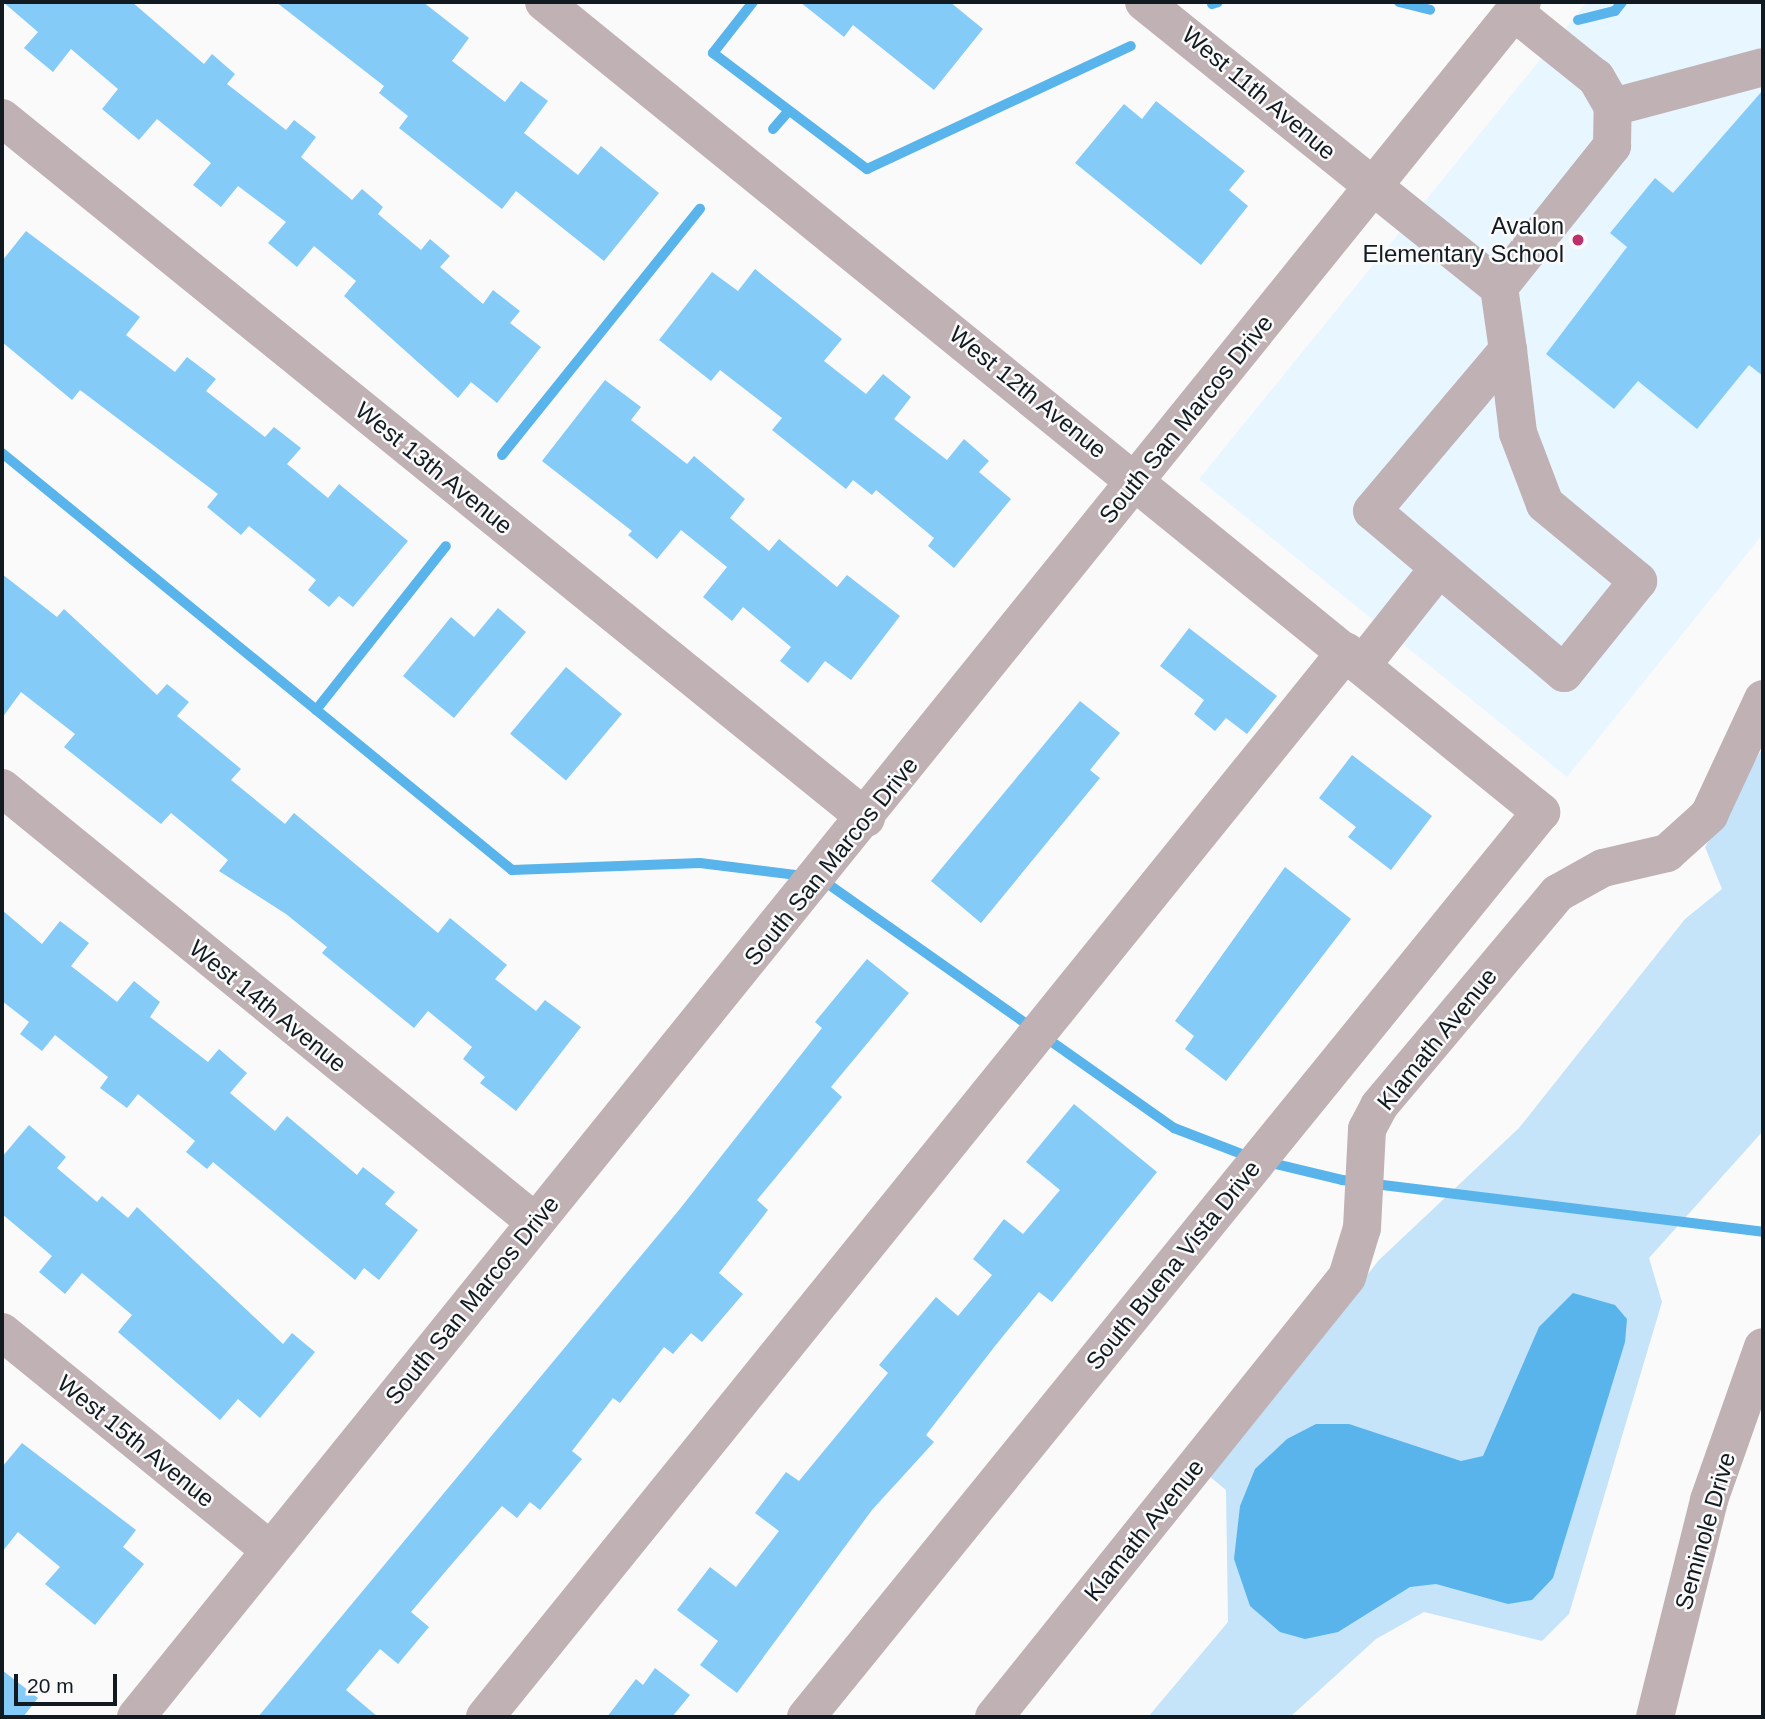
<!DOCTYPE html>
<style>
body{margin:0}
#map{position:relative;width:1765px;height:1719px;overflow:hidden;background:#fafafa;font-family:Arial,sans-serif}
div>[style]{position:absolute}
.built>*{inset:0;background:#e8f6ff}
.green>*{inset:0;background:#c5e4f9}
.water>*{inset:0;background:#58b4eb}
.stream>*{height:10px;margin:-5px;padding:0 5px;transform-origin:5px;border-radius:5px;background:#58b4eb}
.building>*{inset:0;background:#85cbf8;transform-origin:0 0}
.minor>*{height:38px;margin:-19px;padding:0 19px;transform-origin:19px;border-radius:19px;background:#bfb1b4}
.dots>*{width:19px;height:19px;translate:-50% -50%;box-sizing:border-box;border:4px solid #fafafa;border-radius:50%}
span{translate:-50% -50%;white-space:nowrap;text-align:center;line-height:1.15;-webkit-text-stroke:5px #fafafa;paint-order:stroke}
.street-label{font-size:24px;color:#101a20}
.poi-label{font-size:24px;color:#101a20}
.right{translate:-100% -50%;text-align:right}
.frame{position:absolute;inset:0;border:4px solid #101a20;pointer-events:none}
.scale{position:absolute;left:14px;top:1674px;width:103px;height:32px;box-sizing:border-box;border:4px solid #101a20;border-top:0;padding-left:9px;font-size:21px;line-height:24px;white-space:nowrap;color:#101a20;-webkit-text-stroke:5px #fafafa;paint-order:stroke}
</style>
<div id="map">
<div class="built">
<i style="clip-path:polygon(1587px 2px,1763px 2px,1763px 534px,1567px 777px,1199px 479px)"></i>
</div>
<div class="green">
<i style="clip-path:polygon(1763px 747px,1763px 1131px,1649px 1258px,1662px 1302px,1569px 1614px,1542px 1641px,1424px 1612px,1376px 1639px,1290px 1717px,1148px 1717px,1228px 1622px,1226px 1490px,1209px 1476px,1379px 1260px,1519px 1128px,1685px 919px,1722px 889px,1705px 847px)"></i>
</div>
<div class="water">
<i style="clip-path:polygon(1573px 1293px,1615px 1305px,1627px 1319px,1625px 1342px,1553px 1578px,1532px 1600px,1508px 1604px,1436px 1584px,1410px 1587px,1338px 1632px,1305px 1639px,1280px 1632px,1250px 1606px,1234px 1559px,1240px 1506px,1255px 1469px,1287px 1439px,1316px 1424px,1349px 1424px,1461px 1461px,1483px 1456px,1539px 1327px)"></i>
</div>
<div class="stream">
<i style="left:753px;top:2px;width:65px;rotate:128.1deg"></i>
<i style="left:713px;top:53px;width:193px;rotate:37deg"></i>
<i style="left:867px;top:169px;width:291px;rotate:-25deg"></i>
<i style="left:1399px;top:2px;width:32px;rotate:14deg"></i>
<i style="left:1212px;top:4px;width:6px;rotate:-18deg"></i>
<i style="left:1578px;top:20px;width:38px;rotate:-14deg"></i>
<i style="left:1615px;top:11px;width:11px;rotate:-52deg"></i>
<i style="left:773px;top:129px;width:21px;rotate:-49deg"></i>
<i style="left:2px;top:453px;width:659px;rotate:39.27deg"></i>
<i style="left:512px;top:870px;width:188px;rotate:-2.1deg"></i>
<i style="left:700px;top:863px;width:106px;rotate:7.1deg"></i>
<i style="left:502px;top:455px;width:316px;rotate:-51.2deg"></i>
<i style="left:316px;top:710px;width:209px;rotate:-51.6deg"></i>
<i style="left:821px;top:879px;width:432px;rotate:35.2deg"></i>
<i style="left:1174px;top:1128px;width:84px;rotate:21deg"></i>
<i style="left:1267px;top:1162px;width:77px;rotate:13.5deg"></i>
<i style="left:1342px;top:1180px;width:424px;rotate:7deg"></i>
</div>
<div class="building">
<i style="clip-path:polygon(3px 2px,132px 2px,204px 64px,212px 54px,235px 74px,227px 84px,286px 130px,294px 120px,316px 137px,301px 157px,352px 200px,362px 189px,383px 207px,378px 214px,421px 250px,430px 239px,450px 256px,440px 267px,483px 304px,493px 290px,520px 311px,510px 323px,541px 347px,497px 403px,471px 382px,458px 398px,344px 296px,356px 281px,314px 246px,297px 267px,268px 243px,286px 222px,238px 186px,221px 207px,193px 185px,211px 163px,157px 119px,139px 140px,102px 109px,118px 89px,71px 49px,53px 72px,24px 48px,38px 32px)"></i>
<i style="clip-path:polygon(276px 2px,423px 2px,469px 38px,452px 61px,505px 102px,521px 81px,548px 101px,524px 133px,578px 175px,601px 146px,659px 193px,604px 261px,516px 191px,502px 209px,399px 128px,408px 116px,379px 93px,384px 86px)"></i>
<i style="clip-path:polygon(800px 2px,950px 2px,983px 29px,934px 90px,853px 25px,844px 37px)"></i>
<i style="clip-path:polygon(1763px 90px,1763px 376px,1749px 365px,1697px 429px,1638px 381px,1614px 409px,1546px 354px,1627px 247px,1610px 233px,1655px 178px,1673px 193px)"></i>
<i style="clip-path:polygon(1156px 101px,1245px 171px,1229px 190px,1248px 206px,1201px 265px,1075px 163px,1124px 104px,1142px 119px)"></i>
<i style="clip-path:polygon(26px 231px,140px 317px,126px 335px,175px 372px,187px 357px,216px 379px,206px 391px,265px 437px,274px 427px,301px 448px,287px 464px,328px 498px,339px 484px,408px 541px,353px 607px,339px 596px,329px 607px,308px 590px,316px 580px,249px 526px,241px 535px,207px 507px,218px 494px,80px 390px,72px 400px,2px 342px,2px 261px)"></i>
<i style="clip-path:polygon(755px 269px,842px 339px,824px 361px,866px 394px,883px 374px,911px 397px,894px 419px,947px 460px,964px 439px,989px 461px,979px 472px,1011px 499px,954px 568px,928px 546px,934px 538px,876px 490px,872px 495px,853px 480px,846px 489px,772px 430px,782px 418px,720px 370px,711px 381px,659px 340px,712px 272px,738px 291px)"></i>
<i style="clip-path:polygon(605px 380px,641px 407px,631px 420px,687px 464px,694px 456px,745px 499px,730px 518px,769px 551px,779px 539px,837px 587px,847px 575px,900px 616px,851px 680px,825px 661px,808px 683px,780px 661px,791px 647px,743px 607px,732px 621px,703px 597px,727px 567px,681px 530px,657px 559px,628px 535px,632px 531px,542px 461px)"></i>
<i style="clip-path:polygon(2px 574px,57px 617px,64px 609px,157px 695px,167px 684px,189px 702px,177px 716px,241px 769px,231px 780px,285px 824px,294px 813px,438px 933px,450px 918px,507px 965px,495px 979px,536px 1011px,545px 1000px,581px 1027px,516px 1111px,480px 1083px,485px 1077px,463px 1059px,472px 1047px,428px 1011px,414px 1028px,322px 953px,327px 947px,286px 914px,219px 871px,228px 860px,171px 813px,161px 824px,64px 747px,75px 734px,21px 692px,2px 718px)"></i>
<i style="clip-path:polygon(498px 608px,526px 632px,454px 718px,403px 676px,451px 617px,474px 637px)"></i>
<i style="clip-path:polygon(1189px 628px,1277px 696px,1247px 734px,1226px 718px,1215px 731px,1194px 714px,1204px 700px,1160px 666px)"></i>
<i style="left:566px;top:667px;width:73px;height:87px;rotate:40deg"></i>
<i style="clip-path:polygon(1080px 701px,1120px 733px,1090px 770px,1100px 778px,981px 923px,931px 881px)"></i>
<i style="clip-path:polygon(1352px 755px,1432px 816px,1391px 870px,1348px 837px,1356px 827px,1319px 798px)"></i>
<i style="clip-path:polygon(1285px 867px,1351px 919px,1226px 1081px,1185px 1049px,1194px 1036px,1175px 1021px)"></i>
<i style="clip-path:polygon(2px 910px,42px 944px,60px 921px,89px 943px,71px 966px,117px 1002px,134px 981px,160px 1002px,150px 1017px,208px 1062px,219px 1049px,247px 1073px,230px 1093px,275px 1131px,287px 1116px,357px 1175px,363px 1167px,395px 1192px,385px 1204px,418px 1230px,379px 1280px,364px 1268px,355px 1280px,213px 1162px,207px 1169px,186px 1152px,195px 1141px,138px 1094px,127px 1108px,100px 1088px,108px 1077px,55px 1035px,42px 1051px,20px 1034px,29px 1022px,2px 1001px)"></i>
<i style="clip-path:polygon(867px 959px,909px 993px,831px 1087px,842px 1097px,757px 1200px,768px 1210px,719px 1273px,743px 1294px,702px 1342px,691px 1333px,673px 1354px,664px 1347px,620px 1403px,613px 1398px,572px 1451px,582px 1459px,540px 1510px,530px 1502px,517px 1518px,502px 1506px,451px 1565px,411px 1612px,429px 1627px,398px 1664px,380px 1649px,346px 1690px,378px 1717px,258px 1717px,679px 1210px,822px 1028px,815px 1022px)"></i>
<i style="clip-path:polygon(1074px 1104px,1157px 1172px,1052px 1302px,1039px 1292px,995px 1346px,926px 1435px,934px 1442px,872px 1510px,737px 1693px,700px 1665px,718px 1641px,677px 1610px,710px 1567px,736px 1587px,779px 1531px,755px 1513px,786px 1472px,799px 1481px,888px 1373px,879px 1365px,936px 1297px,958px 1316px,992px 1275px,973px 1259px,1004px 1219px,1023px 1234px,1060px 1190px,1026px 1162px)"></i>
<i style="clip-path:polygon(29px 1125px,66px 1157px,57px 1168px,97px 1202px,102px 1196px,128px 1218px,137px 1207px,283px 1344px,292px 1333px,315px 1352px,260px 1418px,238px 1399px,220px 1420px,118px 1332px,132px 1315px,82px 1273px,65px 1294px,39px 1272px,52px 1256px,2px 1214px,2px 1157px)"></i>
<i style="clip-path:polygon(22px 1443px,136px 1530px,123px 1547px,144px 1564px,95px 1625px,45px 1584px,60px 1567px,18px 1532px,2px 1552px,2px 1467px)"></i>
<i style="clip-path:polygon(655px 1668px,690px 1695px,672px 1717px,607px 1717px,636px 1679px,643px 1685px)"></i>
<i style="clip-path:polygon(2px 1670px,38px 1698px,23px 1717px,2px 1717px)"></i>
</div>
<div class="minor">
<i style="left:544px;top:2px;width:1285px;rotate:39.09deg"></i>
<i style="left:1541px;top:812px;width:1166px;rotate:129.08deg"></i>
<i style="left:1144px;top:2px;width:455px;rotate:38.8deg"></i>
<i style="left:1499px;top:287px;width:64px;rotate:81.9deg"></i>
<i style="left:1508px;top:350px;width:84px;rotate:83.1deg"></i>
<i style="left:1518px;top:433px;width:76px;rotate:69.2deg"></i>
<i style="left:1545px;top:504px;width:121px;rotate:39.6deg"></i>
<i style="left:1638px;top:581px;width:118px;rotate:128.8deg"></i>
<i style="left:1564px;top:673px;width:251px;rotate:-139.8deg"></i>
<i style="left:1372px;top:511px;width:211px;rotate:-49.8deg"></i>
<i style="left:1613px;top:107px;width:155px;rotate:-14.9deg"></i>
<i style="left:2px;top:118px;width:1112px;rotate:39.01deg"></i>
<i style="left:1499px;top:287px;width:181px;rotate:-51.3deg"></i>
<i style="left:1612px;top:146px;width:39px;rotate:-89deg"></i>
<i style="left:1613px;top:107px;width:34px;rotate:-120deg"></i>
<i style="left:1596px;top:78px;width:105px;rotate:-141.2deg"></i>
<i style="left:1362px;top:665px;width:124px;rotate:-51.6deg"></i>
<i style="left:2px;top:788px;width:687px;rotate:39.15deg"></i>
<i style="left:2px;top:1332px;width:345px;rotate:39.1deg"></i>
<i style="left:136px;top:1717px;width:2205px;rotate:-51.06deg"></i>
<i style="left:485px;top:1717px;width:1370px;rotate:-51.05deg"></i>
<i style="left:994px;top:1717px;width:564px;rotate:-51.26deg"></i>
<i style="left:1347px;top:1277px;width:51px;rotate:-73deg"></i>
<i style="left:1362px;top:1228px;width:99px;rotate:-87.1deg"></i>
<i style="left:1367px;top:1129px;width:26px;rotate:-62deg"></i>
<i style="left:1379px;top:1106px;width:278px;rotate:-50deg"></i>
<i style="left:1558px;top:893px;width:51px;rotate:-29.1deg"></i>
<i style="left:1603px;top:868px;width:66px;rotate:-13.2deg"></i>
<i style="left:1667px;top:853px;width:57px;rotate:-42.1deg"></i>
<i style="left:1709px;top:815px;width:128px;rotate:-65deg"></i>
<i style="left:1655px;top:1717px;width:224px;rotate:-76deg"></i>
<i style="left:1709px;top:1500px;width:162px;rotate:-70.6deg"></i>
</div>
<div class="dots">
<i style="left:1578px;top:240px;background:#bb316c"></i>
</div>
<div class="street-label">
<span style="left:1259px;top:93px;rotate:40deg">West 11th Avenue</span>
<span style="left:1028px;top:392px;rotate:39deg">West 12th Avenue</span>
<span style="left:1186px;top:419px;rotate:-51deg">South San Marcos Drive</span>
<span style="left:434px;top:468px;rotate:39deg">West 13th Avenue</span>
<span style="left:831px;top:861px;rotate:-51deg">South San Marcos Drive</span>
<span style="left:268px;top:1006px;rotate:39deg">West 14th Avenue</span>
<span style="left:1437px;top:1039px;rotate:-51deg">Klamath Avenue</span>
<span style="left:1173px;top:1265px;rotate:-51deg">South Buena Vista Drive</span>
<span style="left:472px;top:1300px;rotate:-51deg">South San Marcos Drive</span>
<span style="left:136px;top:1441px;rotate:39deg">West 15th Avenue</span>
<span style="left:1144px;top:1530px;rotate:-51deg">Klamath Avenue</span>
<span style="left:1705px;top:1531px;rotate:-74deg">Seminole Drive</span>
</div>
<div class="poi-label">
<span class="right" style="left:1564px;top:240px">Avalon<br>Elementary School</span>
</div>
<div class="frame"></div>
<div class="scale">20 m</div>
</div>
